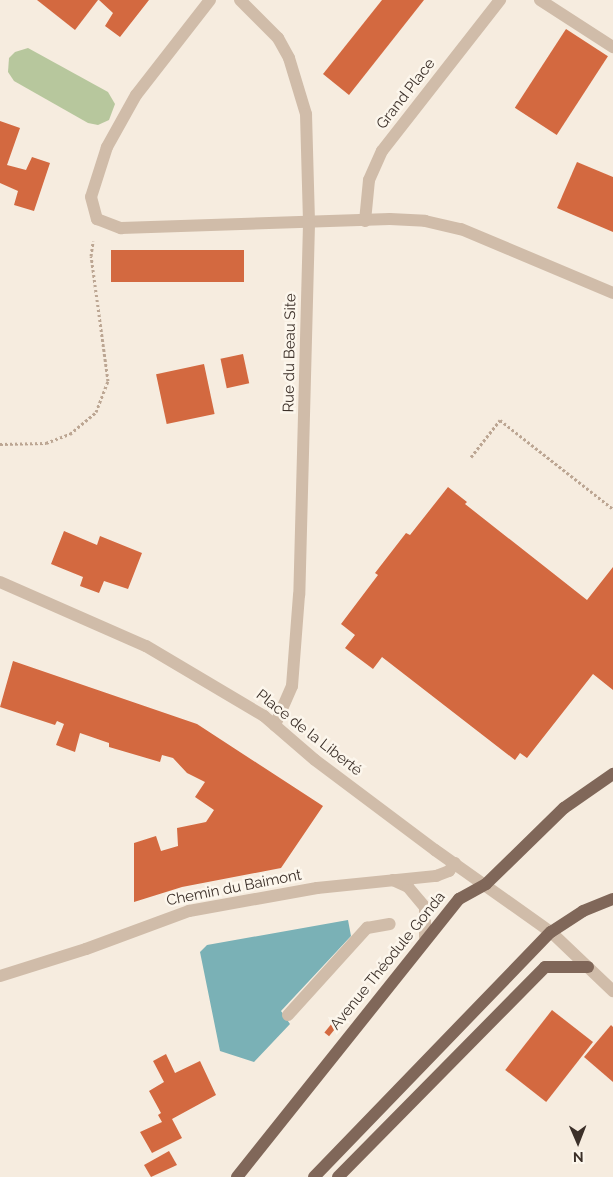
<!DOCTYPE html>
<meta charset="utf-8">
<style>
body{margin:0}
#map{position:relative;width:613px;height:1177px;overflow:hidden;background:#f6ecdf;font-family:Raleway,sans-serif}
div>[style]{position:absolute}
.green>*{inset:0;background:#b7c79d}
.water>*{inset:0;background:#7ab1b6}
.building>*{inset:0;background:#d36940;transform-origin:0 0}
.path>*{height:3px;margin-top:-1.5px;transform-origin:0;background:repeating-linear-gradient(90deg,#bca693 0 2.5px,transparent 0 5px)}
.minor>*{height:12px;margin:-6px;padding:0 6px;transform-origin:6px;border-radius:6px;background:#d0bca9}
.major>*{height:12px;margin:-6px;padding:0 6px;transform-origin:6px;border-radius:6px;background:#806759}
span{translate:-50% -50%;white-space:nowrap;text-align:center;line-height:1.15;-webkit-text-stroke:5px #fcf6ec;paint-order:stroke}
.street-label{font-size:15px;color:#3c3029}
.north{position:absolute;left:553px;top:1117px;width:50px;height:50px;-webkit-text-stroke:4px #fcf6ec;paint-order:stroke;rotate:179deg;font-size:14px;font-weight:700;line-height:20px;text-align:center;color:#3c3029}
.north::after{content:'';display:block;margin:auto;width:18px;height:22px;background:#3c3029;clip-path:polygon(50% 0,100% 100%,50% 72%,0 100%)}
</style>
<div id="map">
<div class="green">
<i style="clip-path:polygon(28px 48px,108px 92px,115px 104px,109px 120px,98px 125px,88px 123px,14px 81px,8px 72px,9px 58px,15px 52px)"></i>
</div>
<div class="water">
<i style="clip-path:polygon(348px 920px,351px 936px,281px 1011px,290px 1024px,254px 1062px,220px 1051px,200px 952px,207px 945px)"></i>
</div>
<div class="building">
<i style="clip-path:polygon(37px 0,98px 0,75px 30px)"></i>
<i style="clip-path:polygon(99px 0,149px 0,120px 37px,105px 26px,113px 13px)"></i>
<i style="clip-path:polygon(382px 0,424px 0,349px 95px,323px 74px)"></i>
<i style="left:566px;top:29px;width:50px;height:94px;rotate:33deg"></i>
<i style="clip-path:polygon(0 121px,20px 128px,7px 165px,26px 170px,32px 157px,50px 163px,34px 211px,14px 205px,18px 191px,0 183px)"></i>
<i style="clip-path:polygon(577px 162px,613px 177px,613px 232px,557px 208px)"></i>
<i style="left:244px;top:250px;width:32px;height:133px;rotate:90deg"></i>
<i style="left:243px;top:354px;width:30px;height:23px;rotate:78deg"></i>
<i style="left:204px;top:364px;width:51px;height:49px;rotate:78deg"></i>
<i style="clip-path:polygon(448px 487px,467px 502px,465px 504px,587px 600px,613px 567px,613px 690px,593px 674px,527px 758px,520px 753px,515px 760px,382px 657px,373px 669px,345px 648px,355px 635px,341px 624px,378px 575px,375px 573px,406px 533px,410px 535px)"></i>
<i style="clip-path:polygon(64px 531px,97px 545px,100px 536px,142px 553px,128px 589px,104px 581px,99px 593px,80px 586px,83px 577px,51px 564px)"></i>
<i style="clip-path:polygon(13px 661px,197px 724px,323px 806px,281px 868px,182px 887px,134px 902px,134px 843px,156px 836px,161px 851px,178px 846px,177px 828px,206px 822px,214px 810px,195px 797px,205px 782px,187px 773px,173px 758px,162px 755px,160px 762px,109px 747px,109px 743px,80px 733px,75px 752px,56px 745px,64px 724px,57px 721px,55px 725px,0 707px)"></i>
<i style="left:552px;top:1010px;width:52px;height:76px;rotate:38deg"></i>
<i style="left:337px;top:1017px;width:6px;height:20px;rotate:39deg"></i>
<i style="clip-path:polygon(611px 1025px,613px 1027px,613px 1082px,584px 1057px)"></i>
<i style="clip-path:polygon(166px 1054px,175px 1073px,200px 1061px,216px 1095px,172px 1119px,182px 1138px,152px 1153px,140px 1132px,162px 1122px,158px 1115px,161px 1113px,149px 1091px,164px 1082px,153px 1061px)"></i>
<i style="clip-path:polygon(169px 1151px,177px 1165px,151px 1177px,144px 1165px)"></i>
</div>
<div class="path">
<i style="left:0;top:444px;width:46px;rotate:-1.2deg"></i>
<i style="left:46px;top:443px;width:26px;rotate:-21deg"></i>
<i style="left:70px;top:434px;width:34px;rotate:-40deg"></i>
<i style="left:96px;top:412px;width:33px;rotate:-69deg"></i>
<i style="left:108px;top:381px;width:126px;rotate:-97.7deg"></i>
<i style="left:91px;top:256px;width:15px;rotate:-82deg"></i>
<i style="left:471px;top:457px;width:47px;rotate:-51.9deg"></i>
<i style="left:500px;top:420px;width:144px;rotate:38.2deg"></i>
</div>
<div class="minor">
<i style="left:210px;top:0;width:120px;rotate:127.9deg"></i>
<i style="left:136px;top:95px;width:60px;rotate:119.1deg"></i>
<i style="left:107px;top:147px;width:52px;rotate:107.7deg"></i>
<i style="left:91px;top:197px;width:23px;rotate:75deg"></i>
<i style="left:97px;top:219px;width:26px;rotate:21deg"></i>
<i style="left:121px;top:228px;width:269px;rotate:-1.9deg"></i>
<i style="left:390px;top:219px;width:35px;rotate:3deg"></i>
<i style="left:425px;top:221px;width:37px;rotate:13deg"></i>
<i style="left:461px;top:229px;width:165px;rotate:22.8deg"></i>
<i style="left:240px;top:0;width:54px;rotate:45deg"></i>
<i style="left:278px;top:38px;width:23px;rotate:61deg"></i>
<i style="left:289px;top:58px;width:59px;rotate:73.1deg"></i>
<i style="left:306px;top:114px;width:110px;rotate:88.4deg"></i>
<i style="left:309px;top:224px;width:371px;rotate:91.5deg"></i>
<i style="left:299px;top:595px;width:91px;rotate:94.4deg"></i>
<i style="left:292px;top:686px;width:43px;rotate:113.6deg"></i>
<i style="left:540px;top:0;width:87px;rotate:32.8deg"></i>
<i style="left:365px;top:221px;width:41px;rotate:-84.4deg"></i>
<i style="left:369px;top:180px;width:32px;rotate:-66deg"></i>
<i style="left:382px;top:151px;width:192px;rotate:-52deg"></i>
<i style="left:0;top:582px;width:159px;rotate:23.7deg"></i>
<i style="left:146px;top:646px;width:137px;rotate:30.7deg"></i>
<i style="left:264px;top:716px;width:67px;rotate:40.8deg"></i>
<i style="left:315px;top:760px;width:150px;rotate:36.9deg"></i>
<i style="left:435px;top:850px;width:142px;rotate:35.3deg"></i>
<i style="left:551px;top:932px;width:86px;rotate:43.6deg"></i>
<i style="left:393px;top:880px;width:17px;rotate:25deg"></i>
<i style="left:408px;top:887px;width:26px;rotate:50deg"></i>
<i style="left:425px;top:907px;width:30px;rotate:90deg"></i>
<i style="left:0;top:976px;width:90px;rotate:-17.4deg"></i>
<i style="left:86px;top:949px;width:110px;rotate:-20.3deg"></i>
<i style="left:189px;top:911px;width:130px;rotate:-10.2deg"></i>
<i style="left:317px;top:888px;width:120px;rotate:-5.8deg"></i>
<i style="left:436px;top:876px;width:14px;rotate:-21deg"></i>
<i style="left:449px;top:871px;width:10px;rotate:-53deg"></i>
<i style="left:288px;top:1015px;width:118px;rotate:-47.8deg"></i>
<i style="left:367px;top:928px;width:23px;rotate:-10deg"></i>
</div>
<div class="major">
<i style="left:237px;top:1177px;width:356px;rotate:-51.4deg"></i>
<i style="left:459px;top:899px;width:31px;rotate:-29deg"></i>
<i style="left:486px;top:884px;width:109px;rotate:-44.3deg"></i>
<i style="left:564px;top:808px;width:60px;rotate:-34.8deg"></i>
<i style="left:314px;top:1177px;width:341px;rotate:-46deg"></i>
<i style="left:551px;top:932px;width:38px;rotate:-33deg"></i>
<i style="left:583px;top:911px;width:32px;rotate:-22deg"></i>
<i style="left:338px;top:1177px;width:295px;rotate:-45.4deg"></i>
<i style="left:545px;top:967px;width:43px"></i>
</div>
<div class="street-label">
<span style="left:406px;top:94px;rotate:-52deg">Grand Place</span>
<span style="left:290px;top:353px;rotate:-89deg">Rue du Beau Site</span>
<span style="left:309px;top:733px;rotate:38deg">Place de la Liberté</span>
<span style="left:234px;top:888px;rotate:-11deg">Chemin du Baimont</span>
<span style="left:388px;top:961px;rotate:-51deg">Avenue Théodule Gonda</span>
</div>
<div class="north">N</div>
</div>
